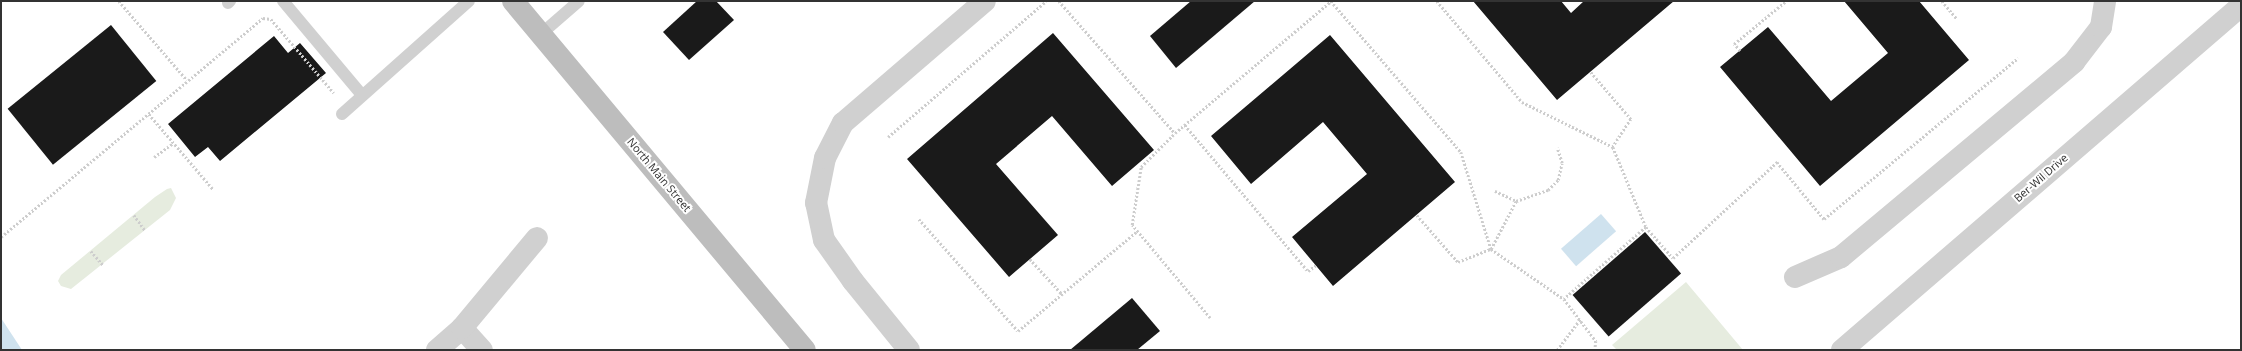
<!DOCTYPE html>
<style>
body{margin:0}
#map{position:relative;width:2242px;height:351px;overflow:hidden;background:#fff;font-family:"Open Sans",sans-serif}
div>[style]{position:absolute}
.green>*{inset:0;background:#e6ecdf}
.water>*{inset:0;background:#cfe2ee;transform-origin:0 0}
.building>*{inset:0;background:#1a1a1a;transform-origin:0 0}
.path>*{height:2.5px;margin-top:-1.25px;transform-origin:0;background:repeating-linear-gradient(90deg,#cdcdcd 0 2px,transparent 0 4px)}
.service>*{height:12px;margin:-6px;padding:0 6px;transform-origin:6px;border-radius:6px;background:#d0d0d0}
.minor>*{height:22px;margin:-11px;padding:0 11px;transform-origin:11px;border-radius:11px;background:#d0d0d0}
.secondary>*{height:22px;margin:-11px;padding:0 11px;transform-origin:11px;border-radius:11px;background:#bdbdbd}
span{translate:-50% -50%;white-space:nowrap;text-align:center;line-height:1.15;-webkit-text-stroke:4px #fff;paint-order:stroke}
.street-label{font-size:11px;color:#333}
.frame{position:absolute;inset:0;border:2px solid #333;pointer-events:none}
</style>
<div id="map">
<div class="green">
<i style="clip-path:polygon(171px 188px,176px 198px,170px 210px,71px 289px,61px 286px,58px 281px,61px 275px,155px 197px,167px 189px)"></i>
<i style="clip-path:polygon(1686px 282px,1743px 350px,1617px 350px,1612px 345px)"></i>
</div>
<div class="water">
<i style="left:1601px;top:214px;width:23px;height:53px;rotate:49deg"></i>
<i style="clip-path:polygon(1px 318px,22px 350px,1px 350px)"></i>
</div>
<div class="building">
<i style="clip-path:polygon(697px 1px,716px 1px,734px 20px,689px 60px,663px 32px)"></i>
<i style="clip-path:polygon(1191px 1px,1255px 1px,1176px 68px,1150px 36px)"></i>
<i style="clip-path:polygon(1473px 1px,1561px 1px,1571px 13px,1584px 1px,1674px 1px,1557px 100px)"></i>
<i style="clip-path:polygon(1844px 1px,1919px 1px,1969px 60px,1820px 186px,1720px 67px,1768px 27px,1831px 101px,1888px 53px)"></i>
<i style="left:111px;top:25px;width:72px;height:133px;rotate:51deg"></i>
<i style="clip-path:polygon(1053px 33px,1154px 150px,1112px 186px,1052px 116px,996px 164px,1058px 235px,1009px 277px,907px 159px)"></i>
<i style="clip-path:polygon(1330px 35px,1455px 182px,1333px 286px,1292px 237px,1367px 174px,1323px 122px,1251px 184px,1211px 136px)"></i>
<i style="clip-path:polygon(274px 36px,288px 53px,300px 43px,326px 73px,220px 161px,208px 147px,195px 157px,168px 124px)"></i>
<i style="left:1645px;top:232px;width:55px;height:96px;rotate:49deg"></i>
<i style="clip-path:polygon(1132px 298px,1160px 331px,1137px 350px,1070px 350px)"></i>
</div>
<div class="path">
<i style="left:119px;top:1px;width:104px;rotate:49.3deg"></i>
<i style="left:1059px;top:1px;width:176px;rotate:48.7deg"></i>
<i style="left:1331px;top:1px;width:199px;rotate:49.3deg"></i>
<i style="left:1461px;top:152px;width:102px;rotate:72.8deg"></i>
<i style="left:1491px;top:249px;width:88px;rotate:34.4deg"></i>
<i style="left:1437px;top:1px;width:132px;rotate:49.9deg"></i>
<i style="left:1522px;top:102px;width:102px;rotate:26.3deg"></i>
<i style="left:1613px;top:147px;width:87px;rotate:67.6deg"></i>
<i style="left:1646px;top:227px;width:109px;rotate:138.7deg"></i>
<i style="left:1564px;top:299px;width:53px;rotate:52.7deg"></i>
<i style="left:1596px;top:341px;width:9px;rotate:96deg"></i>
<i style="left:1942px;top:1px;width:23px;rotate:50deg"></i>
<i style="left:1740px;top:51px;width:9px;rotate:-131deg"></i>
<i style="left:1734px;top:44px;width:67px;rotate:-39.6deg"></i>
<i style="left:1591px;top:72px;width:62px;rotate:49.6deg"></i>
<i style="left:1631px;top:119px;width:33px;rotate:123deg"></i>
<i style="left:149px;top:114px;width:99px;rotate:49.5deg"></i>
<i style="left:1185px;top:125px;width:191px;rotate:49.9deg"></i>
<i style="left:1308px;top:271px;width:10px;rotate:-37deg"></i>
<i style="left:888px;top:137px;width:208px;rotate:-40.7deg"></i>
<i style="left:154px;top:157px;width:24px;rotate:-36deg"></i>
<i style="left:1495px;top:191px;width:23px;rotate:25deg"></i>
<i style="left:1516px;top:201px;width:34px;rotate:-19deg"></i>
<i style="left:1548px;top:190px;width:14px;rotate:-45deg"></i>
<i style="left:1558px;top:180px;width:17px;rotate:-77deg"></i>
<i style="left:1562px;top:163px;width:16px;rotate:-108deg"></i>
<i style="left:134px;top:215px;width:19px;rotate:54deg"></i>
<i style="left:1417px;top:215px;width:62px;rotate:48.9deg"></i>
<i style="left:1458px;top:262px;width:35px;rotate:-22deg"></i>
<i style="left:1491px;top:249px;width:54px;rotate:-62.5deg"></i>
<i style="left:919px;top:219px;width:149px;rotate:48.5deg"></i>
<i style="left:1018px;top:331px;width:155px;rotate:-40deg"></i>
<i style="left:1646px;top:227px;width:41px;rotate:48.9deg"></i>
<i style="left:1673px;top:258px;width:142px;rotate:-42.7deg"></i>
<i style="left:1777px;top:162px;width:74px;rotate:50.5deg"></i>
<i style="left:1824px;top:219px;width:252px;rotate:-39.7deg"></i>
<i style="left:1px;top:237px;width:341px;rotate:-39.9deg"></i>
<i style="left:263px;top:18px;width:8px;rotate:7deg"></i>
<i style="left:271px;top:19px;width:97px;rotate:49.6deg"></i>
<i style="left:91px;top:251px;width:18px;rotate:49deg"></i>
<i style="left:1030px;top:259px;width:47px;rotate:47.6deg"></i>
<i style="left:1210px;top:318px;width:121px;rotate:-130deg"></i>
<i style="left:1132px;top:225px;width:59px;rotate:-81.2deg"></i>
<i style="left:1141px;top:167px;width:48px;rotate:-45deg"></i>
<i style="left:1175px;top:133px;width:204px;rotate:-40.2deg"></i>
<i style="left:1557px;top:350px;width:39px;rotate:-53deg"></i>
</div>
<div class="service">
<i style="left:283px;top:1px;width:121px;rotate:50deg"></i>
<i style="left:228px;top:3px;width:3px;rotate:-45deg"></i>
<i style="left:541px;top:34px;width:50px;rotate:-41deg"></i>
<i style="left:342px;top:114px;width:170px;rotate:-41.7deg"></i>
</div>
<div class="minor">
<i style="left:1795px;top:277px;width:50px;rotate:-23.5deg"></i>
<i style="left:1841px;top:257px;width:304px;rotate:-39.9deg"></i>
<i style="left:2074px;top:62px;width:44px;rotate:-52.4deg"></i>
<i style="left:2101px;top:27px;width:26px;rotate:-81deg"></i>
<i style="left:462px;top:328px;width:30px;rotate:48deg"></i>
<i style="left:437px;top:350px;width:33px;rotate:-41deg"></i>
<i style="left:462px;top:328px;width:117px;rotate:-50.2deg"></i>
<i style="left:909px;top:350px;width:89px;rotate:-129.1deg"></i>
<i style="left:853px;top:281px;width:50px;rotate:-125.3deg"></i>
<i style="left:824px;top:240px;width:38px;rotate:-102deg"></i>
<i style="left:816px;top:203px;width:46px;rotate:-78.7deg"></i>
<i style="left:825px;top:158px;width:39px;rotate:-63deg"></i>
<i style="left:843px;top:123px;width:187px;rotate:-40.7deg"></i>
<i style="left:1842px;top:350px;width:527px;rotate:-40.77deg"></i>
</div>
<div class="secondary">
<i style="left:513px;top:1px;width:455px;rotate:50.1deg"></i>
</div>
<div class="street-label">
<span style="left:659px;top:175px;rotate:50deg">North Main Street</span>
<span style="left:2041px;top:178px;rotate:-41deg">Ber-Wil Drive</span>
</div>
<div class="frame"></div>
</div>
